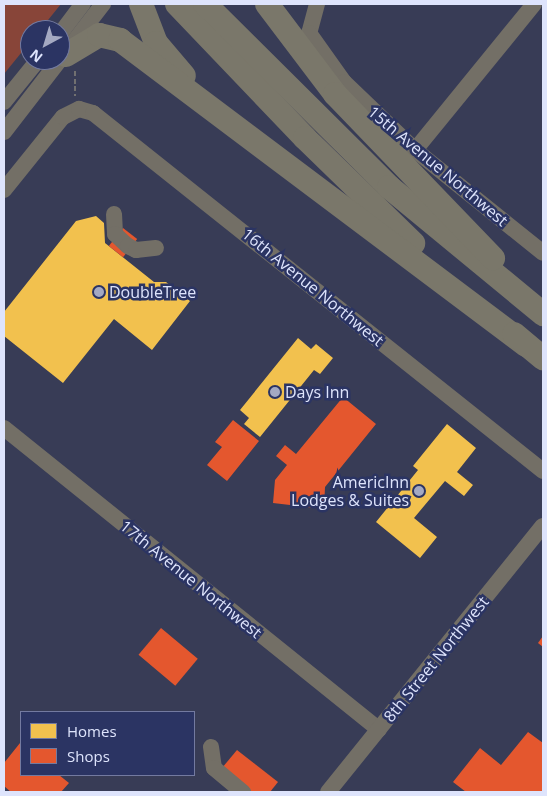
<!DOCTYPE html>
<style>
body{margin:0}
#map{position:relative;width:547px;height:796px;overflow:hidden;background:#383c56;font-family:"Open Sans",sans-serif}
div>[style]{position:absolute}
.green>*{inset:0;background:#884539}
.homes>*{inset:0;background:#f2c14e}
.shops>*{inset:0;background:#e4572e;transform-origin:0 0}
.path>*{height:2px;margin-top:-1px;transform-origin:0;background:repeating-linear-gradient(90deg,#717070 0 5px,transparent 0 7.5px)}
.minor>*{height:16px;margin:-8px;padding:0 8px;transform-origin:8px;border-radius:8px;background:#736f66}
.highway>*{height:24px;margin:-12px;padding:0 12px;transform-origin:12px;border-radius:12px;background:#7a776a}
.dots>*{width:14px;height:14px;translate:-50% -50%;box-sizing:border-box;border:2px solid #2b3463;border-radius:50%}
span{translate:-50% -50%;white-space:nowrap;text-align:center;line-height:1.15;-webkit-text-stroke:5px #2b3463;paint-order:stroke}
.street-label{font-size:16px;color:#dee4fc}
.poi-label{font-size:16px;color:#dee4fc}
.left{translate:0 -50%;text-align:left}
.right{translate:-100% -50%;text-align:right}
.frame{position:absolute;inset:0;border:5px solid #dee4fc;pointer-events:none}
.legend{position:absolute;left:20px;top:711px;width:175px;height:65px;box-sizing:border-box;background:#2b3463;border:1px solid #737aa0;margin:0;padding:6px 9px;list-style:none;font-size:15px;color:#dee4fc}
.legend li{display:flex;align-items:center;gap:10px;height:25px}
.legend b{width:25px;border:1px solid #737aa0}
.north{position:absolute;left:20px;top:20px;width:50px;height:50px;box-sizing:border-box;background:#2b3463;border:1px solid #737aa0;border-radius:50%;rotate:219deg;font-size:14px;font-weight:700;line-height:20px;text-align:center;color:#dee4fc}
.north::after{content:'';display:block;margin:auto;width:18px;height:22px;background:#a4a9c2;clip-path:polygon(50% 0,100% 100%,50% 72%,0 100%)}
</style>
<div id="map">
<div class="green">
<i style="clip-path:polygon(4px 4px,61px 4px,40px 30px,30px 30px,30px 42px,4px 74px)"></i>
</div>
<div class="homes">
<i style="clip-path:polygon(96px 216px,104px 223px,105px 243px,154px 282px,166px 282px,190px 301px,152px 350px,114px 319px,63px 383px,4px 336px,4px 312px,76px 221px)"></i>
<i style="clip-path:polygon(298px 338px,311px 349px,316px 344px,333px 358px,320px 374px,314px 370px,260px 437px,244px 424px,249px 418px,240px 410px)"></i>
<i style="clip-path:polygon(447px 424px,476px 448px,457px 472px,473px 485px,464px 496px,445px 481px,414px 518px,437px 537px,420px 558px,376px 522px,418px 470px,413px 466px)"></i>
</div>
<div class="shops">
<i style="left:123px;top:228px;width:18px;height:23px;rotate:38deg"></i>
<i style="clip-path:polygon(343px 397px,376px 424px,325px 487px,324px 509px,273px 503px,275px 480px,287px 465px,276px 456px,285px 445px,296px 454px)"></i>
<i style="clip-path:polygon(233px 420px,259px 441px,227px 481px,207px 465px,222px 447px,215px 442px)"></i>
<i style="left:161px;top:628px;width:48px;height:35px;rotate:40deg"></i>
<i style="clip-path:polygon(543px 636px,543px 647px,538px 643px)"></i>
<i style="clip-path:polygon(528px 732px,543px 743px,543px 792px,466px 792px,453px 782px,480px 748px,501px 765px)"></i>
<i style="clip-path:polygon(20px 743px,21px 775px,59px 775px,69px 783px,61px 792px,11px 792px,4px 786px,4px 763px)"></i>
<i style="clip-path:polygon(237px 750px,278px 782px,270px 792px,252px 792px,222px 768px)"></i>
</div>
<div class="path">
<i style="left:75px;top:71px;width:25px;rotate:90deg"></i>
</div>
<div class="minor">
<i style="left:317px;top:4px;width:30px;rotate:105deg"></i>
<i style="left:309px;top:33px;width:60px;rotate:54.5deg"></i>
<i style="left:344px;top:82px;width:98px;rotate:43.8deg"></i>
<i style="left:415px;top:150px;width:164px;rotate:38.8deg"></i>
<i style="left:60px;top:34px;width:38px;rotate:-53deg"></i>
<i style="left:4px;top:102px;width:54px;rotate:-51deg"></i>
<i style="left:4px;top:132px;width:162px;rotate:-52.3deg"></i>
<i style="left:415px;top:150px;width:188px;rotate:-50.8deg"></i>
<i style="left:4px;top:190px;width:94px;rotate:-51.1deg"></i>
<i style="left:63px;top:117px;width:18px;rotate:-27deg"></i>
<i style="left:79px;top:109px;width:15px;rotate:16deg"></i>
<i style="left:93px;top:113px;width:575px;rotate:38.5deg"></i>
<i style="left:114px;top:214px;width:20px;rotate:87deg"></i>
<i style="left:115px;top:234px;width:18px;rotate:43deg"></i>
<i style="left:128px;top:246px;width:9px;rotate:27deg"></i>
<i style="left:136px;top:250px;width:20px;rotate:-6deg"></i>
<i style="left:4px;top:428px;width:481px;rotate:38.8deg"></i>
<i style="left:211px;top:747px;width:21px;rotate:82deg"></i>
<i style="left:214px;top:768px;width:38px;rotate:40deg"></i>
<i style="left:328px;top:792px;width:342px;rotate:-51.1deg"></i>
</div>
<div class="highway">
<i style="left:141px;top:4px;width:42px;rotate:69deg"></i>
<i style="left:156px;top:43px;width:43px;rotate:49.7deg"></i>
<i style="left:177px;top:4px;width:185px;rotate:46.3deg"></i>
<i style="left:305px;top:138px;width:151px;rotate:44.2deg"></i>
<i style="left:205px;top:4px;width:260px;rotate:44.8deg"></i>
<i style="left:389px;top:187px;width:200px;rotate:39.5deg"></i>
<i style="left:267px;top:4px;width:113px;rotate:52.9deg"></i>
<i style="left:335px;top:94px;width:228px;rotate:46.1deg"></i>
<i style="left:66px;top:55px;width:39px;rotate:-31deg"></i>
<i style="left:99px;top:35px;width:22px;rotate:13deg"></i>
<i style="left:120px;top:40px;width:508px;rotate:36.92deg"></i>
<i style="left:514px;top:334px;width:38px;rotate:40deg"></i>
</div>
<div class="dots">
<i style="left:99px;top:292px;background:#a4a9c2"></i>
<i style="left:275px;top:392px;background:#a4a9c2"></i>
<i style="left:419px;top:491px;background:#a4a9c2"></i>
</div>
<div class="street-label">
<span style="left:438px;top:166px;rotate:40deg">15th Avenue Northwest</span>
<span style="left:313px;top:287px;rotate:39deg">16th Avenue Northwest</span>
<span style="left:191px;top:579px;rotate:39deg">17th Avenue Northwest</span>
<span style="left:436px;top:659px;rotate:-51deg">8th Street Northwest</span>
</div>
<div class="poi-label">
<span class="left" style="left:109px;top:292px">DoubleTree</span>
<span class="left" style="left:285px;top:392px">Days Inn</span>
<span class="right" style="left:409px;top:491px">AmericInn<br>Lodges &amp; Suites</span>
</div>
<div class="frame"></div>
<ul class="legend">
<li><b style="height:14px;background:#f2c14e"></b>Homes</li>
<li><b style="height:14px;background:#e4572e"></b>Shops</li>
</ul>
<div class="north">N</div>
</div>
